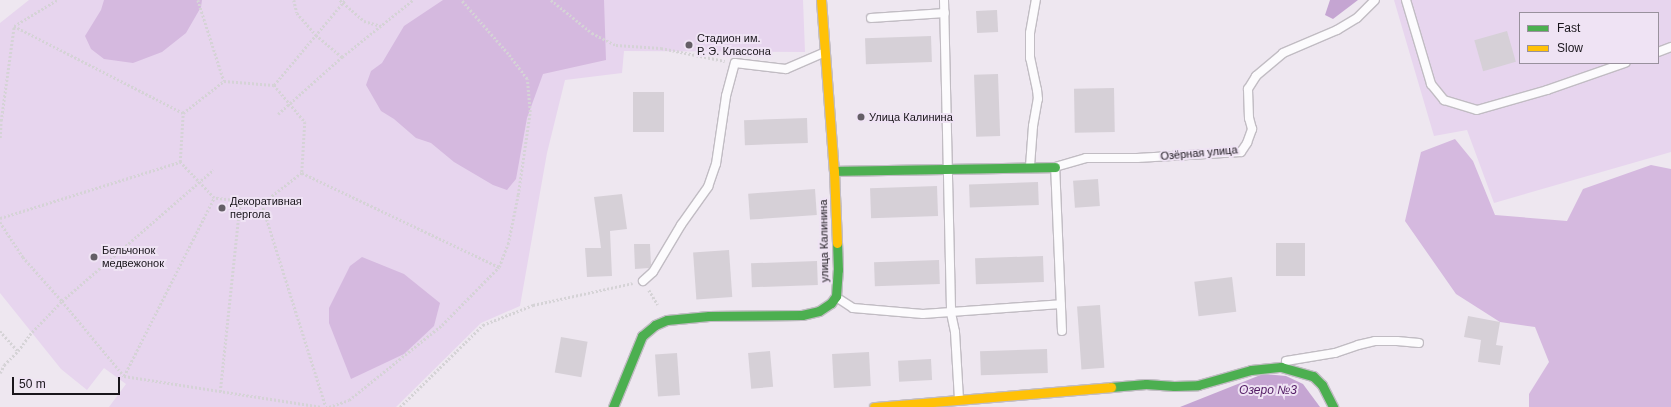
<!DOCTYPE html>
<meta charset="utf-8">
<style>
body{margin:0}
#map{position:relative;width:1671px;height:407px;overflow:hidden;background:#eee7f0;font-family:Helvetica,sans-serif}
div>[style]{position:absolute}
.green>*{inset:0;background:#e7d5ee}
.forest>*{inset:0;background:#d5b9df}
.water>*{inset:0;background:#c5a5d2}
.building>*{inset:0;background:#d6d0d7;transform-origin:0 0}
.path>*{height:2.5px;margin-top:-1.25px;transform-origin:0;background:repeating-linear-gradient(90deg,#d5d3d6 0 2px,transparent 0 4px)}
.roads{filter:drop-shadow(1px 0 #c1bcc3) drop-shadow(-1px 0 #c1bcc3) drop-shadow(0 1px #c1bcc3) drop-shadow(0 -1px #c1bcc3)}
.lane>*{height:8px;margin:-4px;padding:0 4px;transform-origin:4px;border-radius:4px;background:#fcfbfd}
.fast>*{height:9px;margin:-4.5px;padding:0 4.5px;transform-origin:4.5px;border-radius:4.5px;background:#4caf50}
.slow>*{height:9px;margin:-4.5px;padding:0 4.5px;transform-origin:4.5px;border-radius:4.5px;background:#ffc107}
.dots>*{width:11px;height:11px;translate:-50% -50%;box-sizing:border-box;border:2px solid #efe3f4;border-radius:50%}
span{translate:-50% -50%;white-space:nowrap;text-align:center;line-height:1.15;-webkit-text-stroke:4px #efe3f4;paint-order:stroke}
.poi-label{font-size:11px;color:#19151b}
.left{translate:0 -50%;text-align:left}
.street-label{font-size:11px;color:#19151b}
.water-label{font-size:12px;color:#511a63;font-style:italic}
.legend{position:absolute;left:1519px;top:12px;width:140px;height:52px;box-sizing:border-box;background:#efe3f4;border:1px solid #99919d;margin:0;padding:5px 7px;list-style:none;font-size:12px;color:#19151b}
.legend li{display:flex;align-items:center;gap:8px;height:20px}
.legend b{width:20px;border:1px solid #99919d}
.scale{position:absolute;left:12px;top:377px;width:108px;height:18px;box-sizing:border-box;border:2px solid #19151b;border-top:0;padding-left:5px;font-size:12px;line-height:14px;white-space:nowrap;color:#19151b;-webkit-text-stroke:3px #efe3f4;paint-order:stroke}
</style>
<div id="map">
<div class="green">
<i style="clip-path:polygon(29px 0,803px 0,805px 52px,624px 51px,622px 73px,565px 80px,547px 153px,520px 306px,481px 323px,396px 407px,109px 407px,126px 384px,104px 368px,87px 390px,61px 369px,0 293px,0 23px)"></i>
<i style="clip-path:polygon(evenodd,1394px 0,1671px 0,1671px 152px,1494px 203px,1467px 130px,1434px 136px,1394px 0,1520px 13px,1658px 13px,1658px 63px,1520px 63px,1520px 13px)"></i>
</div>
<div class="forest">
<i style="clip-path:polygon(104px 0,202px 0,201px 7px,186px 33px,162px 52px,133px 63px,104px 59px,91px 49px,85px 36px,101px 10px)"></i>
<i style="clip-path:polygon(443px 0,604px 0,606px 60px,543px 74px,527px 118px,516px 179px,507px 190px,493px 185px,454px 162px,431px 143px,416px 138px,394px 119px,381px 111px,366px 85px,371px 71px,382px 63px,404px 26px)"></i>
<i style="clip-path:polygon(1455px 139px,1473px 161px,1495px 215px,1567px 221px,1583px 189px,1651px 165px,1671px 169px,1671px 407px,1529px 407px,1529px 394px,1549px 362px,1535px 327px,1500px 322px,1456px 294px,1405px 221px,1421px 152px)"></i>
<i style="clip-path:polygon(362px 257px,404px 274px,440px 303px,434px 326px,404px 354px,351px 379px,329px 323px,329px 308px,350px 266px)"></i>
</div>
<div class="water">
<i style="clip-path:polygon(1330px 0,1358px 0,1333px 19px,1325px 15px)"></i>
<i style="clip-path:polygon(1263px 374px,1286px 376px,1303px 384px,1320px 407px,1180px 407px)"></i>
</div>
<div class="building">
<i style="left:997px;top:10px;width:22px;height:21px;rotate:87deg"></i>
<i style="left:1507px;top:31px;width:32px;height:34px;rotate:74deg"></i>
<i style="left:931px;top:36px;width:26px;height:66px;rotate:88deg"></i>
<i style="left:998px;top:74px;width:62px;height:24px;rotate:88deg"></i>
<i style="left:1114px;top:88px;width:44px;height:40px;rotate:89deg"></i>
<i style="left:633px;top:92px;width:31px;height:40px"></i>
<i style="left:807px;top:118px;width:25px;height:63px;rotate:88deg"></i>
<i style="left:1098px;top:179px;width:27px;height:25px;rotate:86deg"></i>
<i style="left:1038px;top:182px;width:23px;height:69px;rotate:88deg"></i>
<i style="left:937px;top:186px;width:30px;height:67px;rotate:88deg"></i>
<i style="left:815px;top:189px;width:26px;height:67px;rotate:86deg"></i>
<i style="clip-path:polygon(622px 194px,627px 229px,610px 231px,612px 276px,587px 277px,585px 248px,601px 248px,594px 197px)"></i>
<i style="left:1276px;top:243px;width:29px;height:33px"></i>
<i style="clip-path:polygon(634px 244px,650px 244px,651px 265px,649px 268px,635px 269px)"></i>
<i style="left:729px;top:250px;width:47px;height:36px;rotate:86deg"></i>
<i style="left:1043px;top:256px;width:26px;height:68px;rotate:88deg"></i>
<i style="left:939px;top:260px;width:24px;height:65px;rotate:88deg"></i>
<i style="left:817px;top:261px;width:24px;height:66px;rotate:88deg"></i>
<i style="left:1232px;top:277px;width:35px;height:38px;rotate:83deg"></i>
<i style="left:1100px;top:305px;width:63px;height:23px;rotate:86deg"></i>
<i style="clip-path:polygon(1468px 316px,1500px 322px,1496px 345px,1503px 346px,1500px 365px,1478px 362px,1481px 340px,1464px 337px)"></i>
<i style="left:561px;top:337px;width:27px;height:36px;rotate:10deg"></i>
<i style="left:1047px;top:349px;width:24px;height:67px;rotate:88deg"></i>
<i style="left:770px;top:351px;width:36px;height:22px;rotate:85deg"></i>
<i style="left:869px;top:352px;width:34px;height:37px;rotate:87deg"></i>
<i style="left:677px;top:353px;width:42px;height:22px;rotate:86deg"></i>
<i style="left:931px;top:359px;width:21px;height:33px;rotate:87deg"></i>
</div>
<div class="path">
<i style="left:198px;top:0;width:85px;rotate:72.2deg"></i>
<i style="left:294px;top:0;width:13px;rotate:77deg"></i>
<i style="left:297px;top:13px;width:29px;rotate:49deg"></i>
<i style="left:316px;top:35px;width:34px;rotate:40deg"></i>
<i style="left:340px;top:0;width:32px;rotate:41deg"></i>
<i style="left:364px;top:21px;width:18px;rotate:16deg"></i>
<i style="left:551px;top:0;width:53px;rotate:38.8deg"></i>
<i style="left:592px;top:33px;width:27px;rotate:27deg"></i>
<i style="left:616px;top:45px;width:45px;rotate:3.8deg"></i>
<i style="left:661px;top:48px;width:65px;rotate:11.5deg"></i>
<i style="left:14px;top:26px;width:190px;rotate:27.2deg"></i>
<i style="left:14px;top:26px;width:50px;rotate:-31.2deg"></i>
<i style="left:224px;top:81px;width:50px;rotate:4.6deg"></i>
<i style="left:274px;top:85px;width:48px;rotate:50deg"></i>
<i style="left:305px;top:122px;width:51px;rotate:93.4deg"></i>
<i style="left:302px;top:173px;width:51px;rotate:142.2deg"></i>
<i style="left:262px;top:204px;width:48px;rotate:-172.9deg"></i>
<i style="left:214px;top:198px;width:50px;rotate:-133.4deg"></i>
<i style="left:180px;top:162px;width:49px;rotate:-86.5deg"></i>
<i style="left:183px;top:113px;width:52px;rotate:-38deg"></i>
<i style="left:274px;top:85px;width:111px;rotate:-50.1deg"></i>
<i style="left:278px;top:114px;width:86px;rotate:-41.7deg"></i>
<i style="left:342px;top:57px;width:91px;rotate:-38.8deg"></i>
<i style="left:0;top:138px;width:17px;rotate:-87deg"></i>
<i style="left:1px;top:121px;width:96px;rotate:-82.2deg"></i>
<i style="left:302px;top:173px;width:218px;rotate:25.5deg"></i>
<i style="left:262px;top:204px;width:213px;rotate:72.5deg"></i>
<i style="left:0;top:218px;width:189px;rotate:-17.3deg"></i>
<i style="left:0;top:222px;width:42px;rotate:56.7deg"></i>
<i style="left:23px;top:257px;width:59px;rotate:48.4deg"></i>
<i style="left:62px;top:301px;width:97px;rotate:50.4deg"></i>
<i style="left:124px;top:376px;width:199px;rotate:8.9deg"></i>
<i style="left:649px;top:290px;width:17px;rotate:59deg"></i>
<i style="left:0;top:331px;width:27px;rotate:48deg"></i>
<i style="left:18px;top:351px;width:24px;rotate:-54deg"></i>
<i style="left:32px;top:332px;width:43px;rotate:-45.9deg"></i>
<i style="left:62px;top:301px;width:200px;rotate:-40.9deg"></i>
<i style="left:0;top:373px;width:9px;rotate:-63deg"></i>
<i style="left:4px;top:365px;width:20px;rotate:-45deg"></i>
<i style="left:124px;top:376px;width:199px;rotate:-63.2deg"></i>
<i style="left:220px;top:392px;width:192px;rotate:-84deg"></i>
<i style="left:329px;top:407px;width:21px;rotate:-19deg"></i>
<i style="left:349px;top:400px;width:119px;rotate:-38.9deg"></i>
<i style="left:442px;top:325px;width:81px;rotate:-45.5deg"></i>
<i style="left:499px;top:267px;width:25px;rotate:-69deg"></i>
<i style="left:508px;top:244px;width:50px;rotate:-78.5deg"></i>
<i style="left:518px;top:195px;width:84px;rotate:-81.8deg"></i>
<i style="left:530px;top:112px;width:33px;rotate:-95deg"></i>
<i style="left:527px;top:79px;width:31px;rotate:-127deg"></i>
<i style="left:508px;top:54px;width:72px;rotate:-131deg"></i>
<i style="left:400px;top:407px;width:117px;rotate:-44.7deg"></i>
<i style="left:483px;top:325px;width:54px;rotate:-21.8deg"></i>
<i style="left:533px;top:305px;width:102px;rotate:-12.4deg"></i>
</div>
<div class="roads">
<div class="lane">
<i style="left:944px;top:0;width:313px;rotate:88.7deg"></i>
<i style="left:951px;top:313px;width:19px;rotate:78deg"></i>
<i style="left:955px;top:332px;width:67px;rotate:86.6deg"></i>
<i style="left:1406px;top:0;width:88px;rotate:73.4deg"></i>
<i style="left:1431px;top:84px;width:21px;rotate:51deg"></i>
<i style="left:1444px;top:100px;width:34px;rotate:17deg"></i>
<i style="left:1477px;top:110px;width:73px;rotate:-15.9deg"></i>
<i style="left:1547px;top:90px;width:83px;rotate:-19.1deg"></i>
<i style="left:871px;top:18px;width:74px;rotate:-3.9deg"></i>
<i style="left:1658px;top:52px;width:14px;rotate:-21deg"></i>
<i style="left:1030px;top:166px;width:40px;rotate:-85.7deg"></i>
<i style="left:1033px;top:126px;width:27px;rotate:-80deg"></i>
<i style="left:1038px;top:99px;width:9px;rotate:-96deg"></i>
<i style="left:1037px;top:90px;width:33px;rotate:-102deg"></i>
<i style="left:1030px;top:58px;width:25px;rotate:-90deg"></i>
<i style="left:1030px;top:33px;width:34px;rotate:-80deg"></i>
<i style="left:643px;top:281px;width:13px;rotate:-42deg"></i>
<i style="left:653px;top:272px;width:55px;rotate:-59.2deg"></i>
<i style="left:681px;top:225px;width:47px;rotate:-54.6deg"></i>
<i style="left:708px;top:187px;width:24px;rotate:-71deg"></i>
<i style="left:716px;top:164px;width:69px;rotate:-81.6deg"></i>
<i style="left:726px;top:96px;width:34px;rotate:-75deg"></i>
<i style="left:735px;top:63px;width:51px;rotate:6.7deg"></i>
<i style="left:786px;top:69px;width:40px;rotate:-23.4deg"></i>
<i style="left:836px;top:297px;width:20px;rotate:33deg"></i>
<i style="left:853px;top:308px;width:70px;rotate:4.9deg"></i>
<i style="left:923px;top:314px;width:138px;rotate:-4.1deg"></i>
<i style="left:1062px;top:331px;width:164px;rotate:-92.4deg"></i>
<i style="left:1055px;top:167px;width:32px;rotate:-16deg"></i>
<i style="left:1086px;top:158px;width:51px"></i>
<i style="left:1137px;top:158px;width:104px;rotate:-3.3deg"></i>
<i style="left:1241px;top:152px;width:11px;rotate:-56deg"></i>
<i style="left:1247px;top:143px;width:15px;rotate:-70deg"></i>
<i style="left:1252px;top:129px;width:11px;rotate:-105deg"></i>
<i style="left:1249px;top:118px;width:29px;rotate:-92deg"></i>
<i style="left:1248px;top:89px;width:15px;rotate:-58deg"></i>
<i style="left:1256px;top:76px;width:35px;rotate:-40deg"></i>
<i style="left:1283px;top:53px;width:59px;rotate:-23.1deg"></i>
<i style="left:1337px;top:30px;width:23px;rotate:-31deg"></i>
<i style="left:1357px;top:18px;width:25px;rotate:-45deg"></i>
<i style="left:1286px;top:361px;width:50px;rotate:-9.3deg"></i>
<i style="left:1335px;top:353px;width:24px;rotate:-19deg"></i>
<i style="left:1358px;top:345px;width:17px;rotate:-13deg"></i>
<i style="left:1375px;top:341px;width:22px"></i>
<i style="left:1397px;top:341px;width:22px;rotate:5deg"></i>
</div>
<div class="fast">
<i style="left:834px;top:171px;width:221px;rotate:-1deg"></i>
<i style="left:1111px;top:387px;width:35px;rotate:-5deg"></i>
<i style="left:1146px;top:384px;width:28px;rotate:4deg"></i>
<i style="left:1174px;top:386px;width:24px;rotate:-2deg"></i>
<i style="left:1198px;top:385px;width:55px;rotate:-15.8deg"></i>
<i style="left:1251px;top:370px;width:30px;rotate:-6deg"></i>
<i style="left:1281px;top:367px;width:33px;rotate:16deg"></i>
<i style="left:1313px;top:376px;width:13px;rotate:45deg"></i>
<i style="left:1322px;top:385px;width:25px;rotate:63deg"></i>
<i style="left:613px;top:407px;width:77px;rotate:-67.8deg"></i>
<i style="left:642px;top:336px;width:17px;rotate:-40deg"></i>
<i style="left:655px;top:325px;width:13px;rotate:-23deg"></i>
<i style="left:667px;top:320px;width:42px;rotate:-5.4deg"></i>
<i style="left:709px;top:316px;width:93px;rotate:-0.6deg"></i>
<i style="left:802px;top:315px;width:17px;rotate:-13deg"></i>
<i style="left:819px;top:311px;width:14px;rotate:-34deg"></i>
<i style="left:831px;top:303px;width:9px;rotate:-54deg"></i>
<i style="left:836px;top:296px;width:26px;rotate:-86deg"></i>
<i style="left:838px;top:270px;width:27px;rotate:-92deg"></i>
</div>
<div class="slow">
<i style="left:821px;top:0;width:171px;rotate:85.7deg"></i>
<i style="left:834px;top:171px;width:72px;rotate:87.6deg"></i>
<i style="left:874px;top:407px;width:238px;rotate:-4.8deg"></i>
</div>
</div>
<div class="dots">
<i style="left:689px;top:45px;background:#645e66"></i>
<i style="left:861px;top:117px;background:#645e66"></i>
<i style="left:222px;top:208px;background:#645e66"></i>
<i style="left:94px;top:257px;background:#645e66"></i>
</div>
<div class="poi-label">
<span class="left" style="left:697px;top:45px">Стадион им.<br>Р. Э. Классона</span>
<span class="left" style="left:869px;top:117px">Улица Калинина</span>
<span class="left" style="left:230px;top:208px">Декоративная<br>пергола</span>
<span class="left" style="left:102px;top:257px">Бельчонок<br>медвежонок</span>
</div>
<div class="street-label">
<span style="left:1199px;top:153px;rotate:-5deg">Озёрная улица</span>
<span style="left:824px;top:241px;rotate:-91deg">улица Калинина</span>
</div>
<div class="water-label">
<span style="left:1268px;top:391px">Озеро №3</span>
</div>
<ul class="legend">
<li><b style="height:5px;background:#4caf50"></b>Fast</li>
<li><b style="height:5px;background:#ffc107"></b>Slow</li>
</ul>
<div class="scale">50 m</div>
</div>
